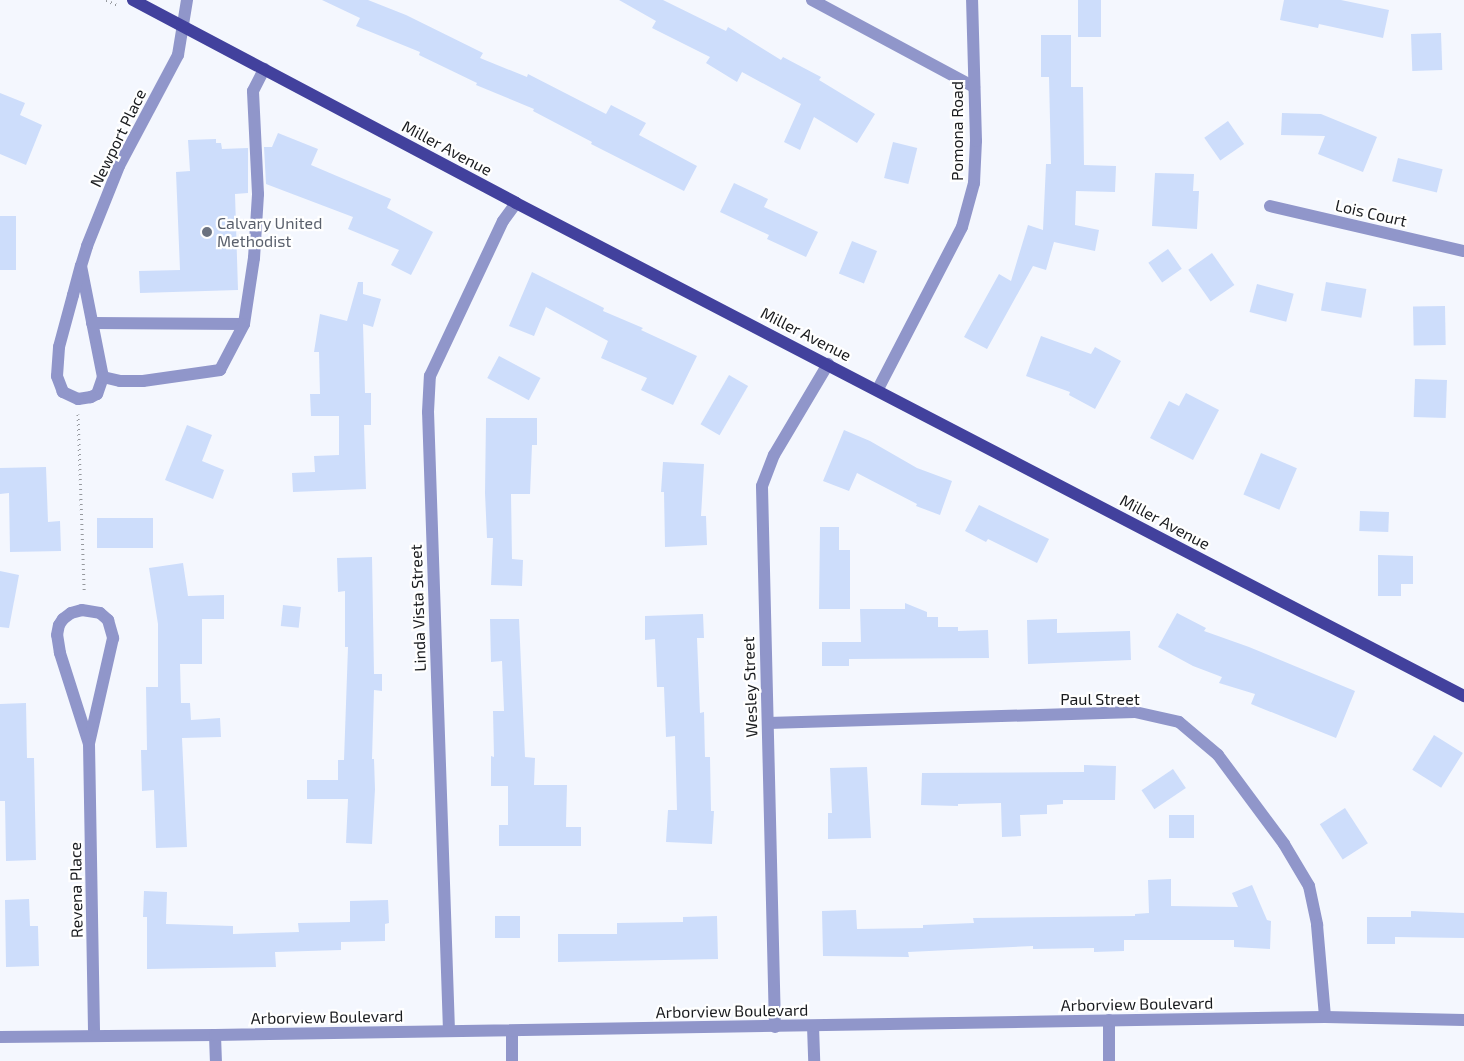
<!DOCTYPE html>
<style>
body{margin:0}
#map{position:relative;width:1464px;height:1061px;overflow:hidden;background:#f4f7fe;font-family:"Exo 2",sans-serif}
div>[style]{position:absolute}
.building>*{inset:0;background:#cdddfb;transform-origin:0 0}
.path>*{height:3px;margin-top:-1.5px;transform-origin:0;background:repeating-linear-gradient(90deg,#96999e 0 1px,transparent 0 5px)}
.minor>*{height:12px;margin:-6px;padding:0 6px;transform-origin:6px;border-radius:6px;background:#9096ca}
.major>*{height:12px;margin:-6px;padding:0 6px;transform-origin:6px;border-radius:6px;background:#42419d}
.dots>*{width:14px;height:14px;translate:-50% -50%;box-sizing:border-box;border:2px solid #fff;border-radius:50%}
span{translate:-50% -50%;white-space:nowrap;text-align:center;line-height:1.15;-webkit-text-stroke:4.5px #fff;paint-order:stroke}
.street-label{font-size:16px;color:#191b1e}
.worship-label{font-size:16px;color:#5b616d}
.left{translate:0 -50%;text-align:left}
</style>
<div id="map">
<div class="building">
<i style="clip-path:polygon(322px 0,368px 0,406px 15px,483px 53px,480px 58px,527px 77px,528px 74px,606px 114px,611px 105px,646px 123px,639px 135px,697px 166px,684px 191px,591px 144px,592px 142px,533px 111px,534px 109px,476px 85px,477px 83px,419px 55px,420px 52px,356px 26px,360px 18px)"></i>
<i style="clip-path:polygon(619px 0,663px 0,726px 31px,728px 27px,781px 60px,783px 57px,821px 77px,819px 80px,875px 114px,857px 143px,814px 117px,800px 150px,784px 142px,801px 104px,742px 72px,737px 82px,706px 63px,710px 57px,652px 28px,656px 21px)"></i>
<i style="left:1078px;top:0;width:23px;height:37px"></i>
<i style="clip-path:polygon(1284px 0,1341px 0,1389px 10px,1383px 38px,1319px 24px,1318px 28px,1280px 20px)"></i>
<i style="left:1441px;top:33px;width:37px;height:30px;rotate:88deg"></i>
<i style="clip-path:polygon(1041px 35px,1071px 35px,1071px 87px,1083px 87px,1084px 165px,1116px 166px,1115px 192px,1076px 191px,1075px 225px,1099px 230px,1095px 251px,1054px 242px,1046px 270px,1033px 266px,987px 349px,964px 337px,999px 274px,1011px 281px,1028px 225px,1043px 230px,1046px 164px,1051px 164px,1049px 77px,1041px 77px)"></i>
<i style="clip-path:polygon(0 93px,25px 103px,20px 115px,42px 125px,26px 165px,0 154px)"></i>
<i style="clip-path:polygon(1282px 113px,1321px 114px,1377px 137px,1363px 172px,1318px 154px,1325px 136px,1281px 135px)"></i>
<i style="left:1228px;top:121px;width:28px;height:29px;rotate:55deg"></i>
<i style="clip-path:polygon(278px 133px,318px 149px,311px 165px,391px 199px,387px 208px,433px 232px,411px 275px,391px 265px,399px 250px,348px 229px,353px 217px,266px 184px,264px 147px,272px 147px)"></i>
<i style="clip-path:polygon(216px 139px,216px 143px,221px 143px,222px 149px,248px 148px,248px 193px,235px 194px,238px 290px,140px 293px,139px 271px,180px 270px,176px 172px,190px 171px,188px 140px)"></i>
<i style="left:893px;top:142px;width:25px;height:37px;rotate:14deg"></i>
<i style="left:1398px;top:158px;width:46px;height:24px;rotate:14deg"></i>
<i style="clip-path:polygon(1155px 173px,1194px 174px,1193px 191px,1199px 191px,1197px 229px,1152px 226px)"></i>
<i style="clip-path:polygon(734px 183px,768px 199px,764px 207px,818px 232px,806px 257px,767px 239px,769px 235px,720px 212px)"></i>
<i style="left:0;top:216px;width:16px;height:54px"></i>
<i style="left:852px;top:241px;width:27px;height:35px;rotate:22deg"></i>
<i style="left:1168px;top:249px;width:24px;height:24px;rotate:55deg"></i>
<i style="left:1212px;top:253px;width:39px;height:29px;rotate:55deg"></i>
<i style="clip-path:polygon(532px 272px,604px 308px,603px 311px,643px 328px,641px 330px,697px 356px,673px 405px,641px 390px,647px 378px,601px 358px,608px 341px,546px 307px,534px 336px,509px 326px)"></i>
<i style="clip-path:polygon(358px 282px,363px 282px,363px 294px,381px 299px,373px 327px,363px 324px,365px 393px,371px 393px,371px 425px,364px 425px,366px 489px,293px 492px,292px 473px,315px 472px,314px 456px,339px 455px,339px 416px,311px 416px,310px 394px,320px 394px,319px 352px,314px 352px,320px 314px,347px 321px)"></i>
<i style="left:1326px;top:282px;width:41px;height:29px;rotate:10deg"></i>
<i style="left:1257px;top:284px;width:38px;height:29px;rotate:15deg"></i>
<i style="left:1445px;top:306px;width:39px;height:32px;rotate:89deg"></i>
<i style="clip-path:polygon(1041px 336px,1091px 354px,1095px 347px,1121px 361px,1095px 409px,1069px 395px,1070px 392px,1026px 376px)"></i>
<i style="left:499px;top:356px;width:47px;height:25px;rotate:28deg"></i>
<i style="left:729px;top:375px;width:22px;height:57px;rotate:30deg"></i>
<i style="left:1415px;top:379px;width:32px;height:38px;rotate:2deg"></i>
<i style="clip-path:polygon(1186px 393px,1219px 410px,1193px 460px,1150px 438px,1169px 401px,1179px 406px)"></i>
<i style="clip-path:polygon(486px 418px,537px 418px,537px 445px,532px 445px,530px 494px,511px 494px,512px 559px,523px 560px,522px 586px,491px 585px,493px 538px,487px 538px,485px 493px)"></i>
<i style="clip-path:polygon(187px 425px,212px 435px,202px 461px,224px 470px,213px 499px,165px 480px)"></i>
<i style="clip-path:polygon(844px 430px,870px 441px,917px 468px,952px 481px,940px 515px,916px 506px,917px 504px,857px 473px,849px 491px,823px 481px)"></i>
<i style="left:1261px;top:453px;width:39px;height:45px;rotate:23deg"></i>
<i style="clip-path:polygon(663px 462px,704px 464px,701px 516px,706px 516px,707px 545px,665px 547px,664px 492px,661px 492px)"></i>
<i style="clip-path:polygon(46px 467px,48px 522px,60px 521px,61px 551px,10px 552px,9px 493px,0 494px,0 468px)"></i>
<i style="clip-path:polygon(979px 505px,1049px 539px,1037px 563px,988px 539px,986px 542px,965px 531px)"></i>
<i style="left:1360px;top:511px;width:29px;height:20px;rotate:2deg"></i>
<i style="left:153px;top:518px;width:30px;height:56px;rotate:90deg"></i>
<i style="clip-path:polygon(820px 527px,839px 527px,839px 550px,850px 550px,850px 609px,819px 609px)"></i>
<i style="clip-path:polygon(1378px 555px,1413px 556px,1413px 584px,1401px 584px,1401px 596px,1378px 596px)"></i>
<i style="clip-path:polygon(372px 557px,374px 674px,382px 674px,382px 691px,374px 690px,372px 759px,374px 759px,375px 789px,372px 844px,346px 843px,348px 799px,307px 799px,307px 780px,338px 780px,338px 760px,344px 760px,348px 647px,345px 647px,345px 591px,338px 592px,337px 558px)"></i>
<i style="clip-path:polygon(183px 563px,188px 596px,224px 595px,224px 619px,202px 619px,202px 664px,180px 664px,181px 703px,190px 703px,191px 720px,220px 718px,221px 737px,182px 738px,187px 847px,156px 848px,154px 790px,142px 791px,141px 750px,147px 750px,146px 687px,158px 687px,158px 624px,149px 568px)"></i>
<i style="clip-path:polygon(0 571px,19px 575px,9px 628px,0 627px)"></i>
<i style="clip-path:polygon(905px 603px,927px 612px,927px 617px,938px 617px,938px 627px,958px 627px,958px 631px,988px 630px,989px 658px,849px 659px,849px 666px,822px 666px,822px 642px,861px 642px,860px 609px,905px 609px)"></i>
<i style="left:283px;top:605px;width:18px;height:21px;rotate:6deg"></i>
<i style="clip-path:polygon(1177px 613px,1206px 628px,1204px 631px,1249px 647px,1355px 691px,1336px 738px,1251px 704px,1255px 694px,1219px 683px,1222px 677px,1193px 666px,1158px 647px)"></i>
<i style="clip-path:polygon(703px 614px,704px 638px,697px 638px,700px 713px,704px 712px,705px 757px,710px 757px,711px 811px,714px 811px,712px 844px,666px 842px,668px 810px,677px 810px,675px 736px,666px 737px,664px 687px,657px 687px,655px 639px,645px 640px,645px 616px)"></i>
<i style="clip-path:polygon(490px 619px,519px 619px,525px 757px,535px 758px,534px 785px,567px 785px,566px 827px,581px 827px,581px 846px,499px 846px,499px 825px,508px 825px,508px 786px,491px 786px,491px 756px,494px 757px,493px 711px,504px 711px,502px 661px,491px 662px)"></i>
<i style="clip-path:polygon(1057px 619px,1057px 633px,1130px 631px,1131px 660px,1028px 664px,1027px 620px)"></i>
<i style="clip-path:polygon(26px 703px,27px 758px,34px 758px,36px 860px,6px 861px,5px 801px,0 801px,0 704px)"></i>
<i style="left:1434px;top:735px;width:34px;height:41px;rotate:32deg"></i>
<i style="clip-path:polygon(1084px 765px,1116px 766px,1115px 800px,1063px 800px,1063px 804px,1047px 805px,1047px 814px,1020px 815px,1021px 836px,1002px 837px,1001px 803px,958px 804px,958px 806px,921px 805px,922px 773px,1084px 772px)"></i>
<i style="clip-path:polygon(867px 767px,871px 838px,828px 839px,828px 813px,832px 813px,830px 768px)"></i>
<i style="left:1173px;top:769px;width:23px;height:38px;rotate:56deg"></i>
<i style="left:1345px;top:808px;width:42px;height:30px;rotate:57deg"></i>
<i style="left:1169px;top:815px;width:25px;height:23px"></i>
<i style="clip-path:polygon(1171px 879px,1171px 906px,1238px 907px,1232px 893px,1252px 885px,1267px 920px,1271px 921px,1270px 949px,1234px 947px,1234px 940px,1124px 940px,1124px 951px,1094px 952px,1094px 948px,1033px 949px,1033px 946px,908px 952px,909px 957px,823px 956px,822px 911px,856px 910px,857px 929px,923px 928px,923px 925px,974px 923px,973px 918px,1135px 916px,1135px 914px,1149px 913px,1148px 880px)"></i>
<i style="clip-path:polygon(144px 891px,167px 892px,166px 924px,233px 926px,233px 934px,299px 932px,298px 923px,350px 922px,350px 901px,388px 900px,389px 923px,385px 924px,385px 941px,341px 942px,341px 950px,275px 952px,276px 967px,147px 969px,147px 917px,143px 917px)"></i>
<i style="clip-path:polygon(29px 899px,30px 926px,38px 926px,39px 966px,6px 967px,5px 900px)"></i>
<i style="clip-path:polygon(1411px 911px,1464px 913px,1464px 938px,1395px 937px,1395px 944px,1367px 944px,1367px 917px,1411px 917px)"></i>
<i style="left:520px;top:916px;width:22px;height:25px;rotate:90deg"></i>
<i style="clip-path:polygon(717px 916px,718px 959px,558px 962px,558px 934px,617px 934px,617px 923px,683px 922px,683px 917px)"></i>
</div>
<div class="path">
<i style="left:106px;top:0;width:12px;rotate:24deg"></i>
<i style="left:78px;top:414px;width:176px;rotate:88deg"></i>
</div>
<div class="minor">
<i style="left:812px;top:0;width:184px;rotate:28.2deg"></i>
<i style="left:1270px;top:206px;width:199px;rotate:13.1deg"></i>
<i style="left:81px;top:266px;width:113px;rotate:78.8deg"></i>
<i style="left:103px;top:377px;width:18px;rotate:109deg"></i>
<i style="left:97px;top:394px;width:7px;rotate:153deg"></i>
<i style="left:91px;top:397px;width:13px;rotate:171deg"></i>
<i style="left:78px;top:399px;width:17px;rotate:-155deg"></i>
<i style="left:63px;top:392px;width:17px;rotate:-111deg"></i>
<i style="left:57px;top:376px;width:29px;rotate:-86deg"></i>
<i style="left:59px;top:347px;width:54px;rotate:-74.9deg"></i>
<i style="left:73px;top:295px;width:30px;rotate:-75deg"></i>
<i style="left:81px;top:266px;width:21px;rotate:-73deg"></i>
<i style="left:87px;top:246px;width:86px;rotate:-68.2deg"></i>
<i style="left:119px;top:166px;width:126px;rotate:-62deg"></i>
<i style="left:178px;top:55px;width:56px;rotate:-80.7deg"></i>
<i style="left:92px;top:323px;width:152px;rotate:0.4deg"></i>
<i style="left:244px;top:324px;width:67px;rotate:-81.4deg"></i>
<i style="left:254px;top:258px;width:64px;rotate:-86.4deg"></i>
<i style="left:258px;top:194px;width:103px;rotate:-92.8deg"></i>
<i style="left:253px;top:91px;width:25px;rotate:-63deg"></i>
<i style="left:103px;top:377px;width:17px;rotate:13deg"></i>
<i style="left:120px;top:381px;width:23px"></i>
<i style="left:143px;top:381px;width:78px;rotate:-8.1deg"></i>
<i style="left:220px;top:370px;width:52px;rotate:-62.4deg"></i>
<i style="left:878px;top:389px;width:182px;rotate:-62.6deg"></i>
<i style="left:962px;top:227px;width:46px;rotate:-74.7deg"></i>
<i style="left:974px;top:183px;width:42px;rotate:-87.3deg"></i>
<i style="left:976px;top:141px;width:141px;rotate:-91.6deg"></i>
<i style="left:768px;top:723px;width:367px;rotate:-1.7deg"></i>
<i style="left:1135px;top:712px;width:45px;rotate:12.8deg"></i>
<i style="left:1179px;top:722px;width:51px;rotate:40.2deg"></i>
<i style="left:1218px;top:755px;width:111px;rotate:53.4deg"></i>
<i style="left:1284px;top:844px;width:49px;rotate:59.2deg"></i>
<i style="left:1309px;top:886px;width:40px;rotate:78deg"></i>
<i style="left:1317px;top:925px;width:92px;rotate:85deg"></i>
<i style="left:89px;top:744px;width:96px;rotate:-107.7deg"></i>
<i style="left:60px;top:653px;width:18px;rotate:-99deg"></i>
<i style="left:57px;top:635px;width:10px;rotate:-79deg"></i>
<i style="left:59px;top:625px;width:7px;rotate:-56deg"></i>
<i style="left:63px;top:619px;width:10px;rotate:-37deg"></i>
<i style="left:71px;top:613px;width:11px;rotate:-15deg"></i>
<i style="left:82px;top:610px;width:18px;rotate:9deg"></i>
<i style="left:100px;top:613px;width:11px;rotate:41deg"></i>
<i style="left:108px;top:620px;width:19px;rotate:74deg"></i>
<i style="left:113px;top:638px;width:109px;rotate:102.8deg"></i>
<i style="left:89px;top:744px;width:291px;rotate:89deg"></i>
<i style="left:1109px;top:1020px;width:41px;rotate:90deg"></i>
<i style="left:813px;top:1026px;width:35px;rotate:88deg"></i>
<i style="left:775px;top:1027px;width:541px;rotate:-91.38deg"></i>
<i style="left:762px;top:486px;width:33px;rotate:-69deg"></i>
<i style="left:774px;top:455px;width:106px;rotate:-59.3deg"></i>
<i style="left:449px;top:1031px;width:619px;rotate:-91.94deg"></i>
<i style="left:428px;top:412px;width:36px;rotate:-87deg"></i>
<i style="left:430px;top:376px;width:171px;rotate:-64.8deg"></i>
<i style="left:503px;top:221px;width:22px;rotate:-54deg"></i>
<i style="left:512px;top:1031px;width:30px;rotate:90deg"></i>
<i style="left:215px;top:1035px;width:26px;rotate:88deg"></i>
<i style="left:0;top:1037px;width:215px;rotate:-0.5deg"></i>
<i style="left:215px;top:1035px;width:1110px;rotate:-0.93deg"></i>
<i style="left:1325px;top:1017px;width:139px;rotate:1.2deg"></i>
</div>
<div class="major">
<i style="left:133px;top:0;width:433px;rotate:27.9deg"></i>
<i style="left:516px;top:203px;width:1069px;rotate:27.48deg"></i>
</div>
<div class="dots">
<i style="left:207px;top:232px;background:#6b7280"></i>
</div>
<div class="street-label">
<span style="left:957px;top:131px;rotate:-90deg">Pomona Road</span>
<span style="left:118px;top:138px;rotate:-64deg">Newport Place</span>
<span style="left:447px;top:148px;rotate:28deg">Miller Avenue</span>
<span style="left:1371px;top:213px;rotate:13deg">Lois Court</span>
<span style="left:806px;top:334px;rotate:27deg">Miller Avenue</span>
<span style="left:1165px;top:522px;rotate:28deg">Miller Avenue</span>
<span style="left:418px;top:608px;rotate:-92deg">Linda Vista Street</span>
<span style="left:750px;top:687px;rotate:-92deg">Wesley Street</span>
<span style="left:1100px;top:699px">Paul Street</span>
<span style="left:76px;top:890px;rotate:-91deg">Revena Place</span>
<span style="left:1137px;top:1004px;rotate:-1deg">Arborview Boulevard</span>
<span style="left:732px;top:1011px;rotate:-1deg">Arborview Boulevard</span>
<span style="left:327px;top:1017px;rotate:-1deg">Arborview Boulevard</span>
</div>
<div class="worship-label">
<span class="left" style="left:217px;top:232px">Calvary United<br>Methodist</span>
</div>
</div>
